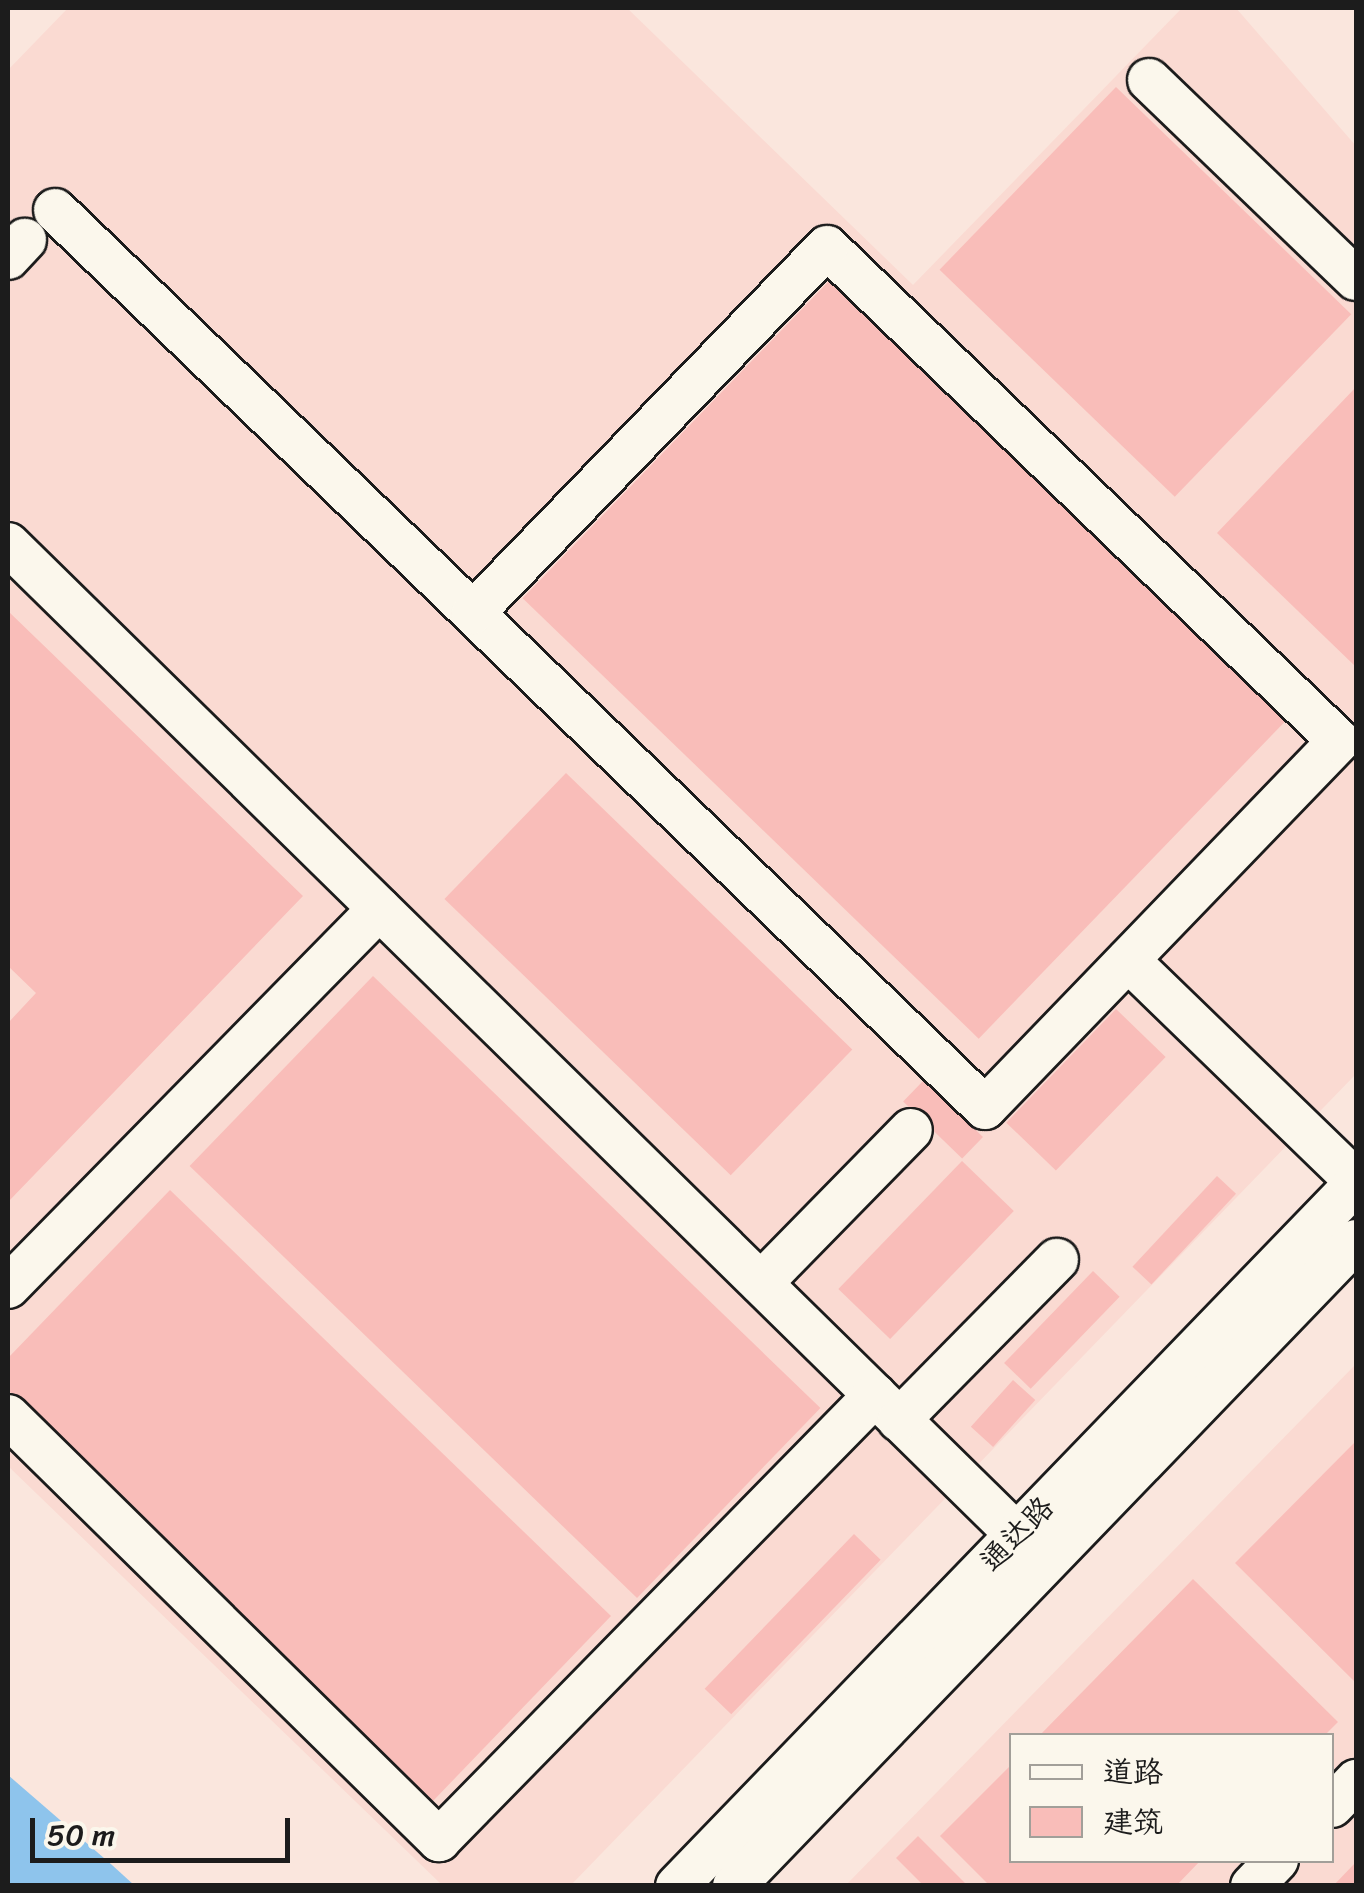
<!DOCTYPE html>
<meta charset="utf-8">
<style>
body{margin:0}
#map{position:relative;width:1364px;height:1893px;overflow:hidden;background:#fae6dd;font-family:Sriracha,"LXGW WenKai TC",sans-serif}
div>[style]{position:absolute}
.built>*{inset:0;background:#fadad2}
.water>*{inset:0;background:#8ec4ec}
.building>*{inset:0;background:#f9bdb9;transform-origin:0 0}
.roads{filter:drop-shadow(2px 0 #1c1c1c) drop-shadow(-2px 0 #1c1c1c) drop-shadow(0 2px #1c1c1c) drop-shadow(0 -2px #1c1c1c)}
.minor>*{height:42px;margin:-21px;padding:0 21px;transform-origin:21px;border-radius:21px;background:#fbf7ec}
span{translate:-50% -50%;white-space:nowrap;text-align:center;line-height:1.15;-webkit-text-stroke:8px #fbf7ec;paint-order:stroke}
.street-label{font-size:30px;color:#1c1c1c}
.frame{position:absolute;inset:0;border:10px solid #1c1c1c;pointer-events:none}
.legend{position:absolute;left:1009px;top:1733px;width:325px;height:130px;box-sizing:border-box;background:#fbf7ec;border:2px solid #a29f99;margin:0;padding:12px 18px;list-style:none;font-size:30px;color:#1c1c1c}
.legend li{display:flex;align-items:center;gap:20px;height:50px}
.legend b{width:50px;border:2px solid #a29f99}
.scale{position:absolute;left:30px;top:1818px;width:260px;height:45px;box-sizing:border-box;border:5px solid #1c1c1c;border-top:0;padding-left:12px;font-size:30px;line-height:35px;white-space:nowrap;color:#1c1c1c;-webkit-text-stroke:8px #fbf7ec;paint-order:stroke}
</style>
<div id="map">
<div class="built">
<i style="clip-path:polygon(68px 8px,627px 8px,913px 285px,1182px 8px,1236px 8px,1356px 146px,1356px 1074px,571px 1885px,442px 1885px,8px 1466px,8px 70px)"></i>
<i style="clip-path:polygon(evenodd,1356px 1364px,1356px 1885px,846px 1885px,1356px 1364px,1012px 1736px,1332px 1736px,1332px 1860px,1012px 1860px,1012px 1736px)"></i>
</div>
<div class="water">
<i style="clip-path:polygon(8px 1775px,112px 1865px,134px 1885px,8px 1885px)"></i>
</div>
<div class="building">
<i style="left:1116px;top:87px;width:327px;height:254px;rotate:44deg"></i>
<i style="left:829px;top:281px;width:634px;height:441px;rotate:44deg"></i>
<i style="clip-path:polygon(1356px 387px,1356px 667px,1217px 533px)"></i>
<i style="clip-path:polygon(8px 611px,303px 896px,8px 1202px,8px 1023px,36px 993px,8px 966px)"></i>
<i style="left:566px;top:773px;width:398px;height:175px;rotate:44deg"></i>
<i style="left:373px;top:976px;width:622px;height:264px;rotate:44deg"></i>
<i style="left:1116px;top:1009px;width:69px;height:158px;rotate:44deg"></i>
<i style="left:924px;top:1080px;width:82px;height:30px;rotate:44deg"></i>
<i style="left:962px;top:1161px;width:72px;height:178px;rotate:44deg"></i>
<i style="left:1217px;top:1176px;width:26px;height:124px;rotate:43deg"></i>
<i style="clip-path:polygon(170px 1190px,611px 1616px,433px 1801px,8px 1390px,8px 1358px)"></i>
<i style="left:1093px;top:1271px;width:37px;height:128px;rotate:44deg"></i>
<i style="left:1013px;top:1380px;width:30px;height:63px;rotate:42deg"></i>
<i style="clip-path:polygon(1356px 1441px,1356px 1683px,1235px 1563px)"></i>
<i style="left:854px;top:1534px;width:37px;height:215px;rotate:44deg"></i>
<i style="clip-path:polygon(1193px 1579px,1338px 1722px,1324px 1736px,1039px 1736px)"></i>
<i style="clip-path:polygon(1012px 1764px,1012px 1860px,1201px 1860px,1176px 1886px,990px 1886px,940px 1836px)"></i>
<i style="clip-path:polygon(918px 1836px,968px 1886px,924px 1886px,896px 1858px)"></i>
<i style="clip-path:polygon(1356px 1862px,1356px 1886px,1333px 1886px)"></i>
</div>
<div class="roads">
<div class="minor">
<i style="left:1149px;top:80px;width:287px;rotate:43.9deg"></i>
<i style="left:55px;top:210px;width:581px;rotate:43.95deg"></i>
<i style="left:473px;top:613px;width:712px;rotate:44.03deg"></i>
<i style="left:985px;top:1108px;width:510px;rotate:-46.03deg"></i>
<i style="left:1339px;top:741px;width:711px;rotate:-136.03deg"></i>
<i style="left:827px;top:247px;width:509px;rotate:134.05deg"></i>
<i style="left:8px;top:258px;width:25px;rotate:-47deg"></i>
<i style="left:8px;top:544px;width:1414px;rotate:44.48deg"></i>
<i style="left:1128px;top:960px;width:318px;rotate:44.1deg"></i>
<i style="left:761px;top:1283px;width:214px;rotate:-45.6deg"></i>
<i style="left:8px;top:1287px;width:530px;rotate:-45.54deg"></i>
<i style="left:8px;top:1416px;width:605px;rotate:44.53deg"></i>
<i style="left:439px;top:1840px;width:623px;rotate:-45.59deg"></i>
<i style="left:899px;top:1420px;width:225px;rotate:-45.4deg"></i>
<i style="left:1332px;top:1806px;width:35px;rotate:-46deg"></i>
<i style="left:677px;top:1886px;width:977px;rotate:-45.99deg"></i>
<i style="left:734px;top:1886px;width:896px;rotate:-46.04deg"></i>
<i style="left:1252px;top:1886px;width:36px;rotate:-46deg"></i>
</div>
</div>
<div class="street-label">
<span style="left:1017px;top:1534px;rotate:-46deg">通达路</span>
</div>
<div class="frame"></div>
<ul class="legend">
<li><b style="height:12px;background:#fbf7ec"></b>道路</li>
<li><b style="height:28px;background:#f9bdb9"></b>建筑</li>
</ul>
<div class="scale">50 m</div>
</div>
